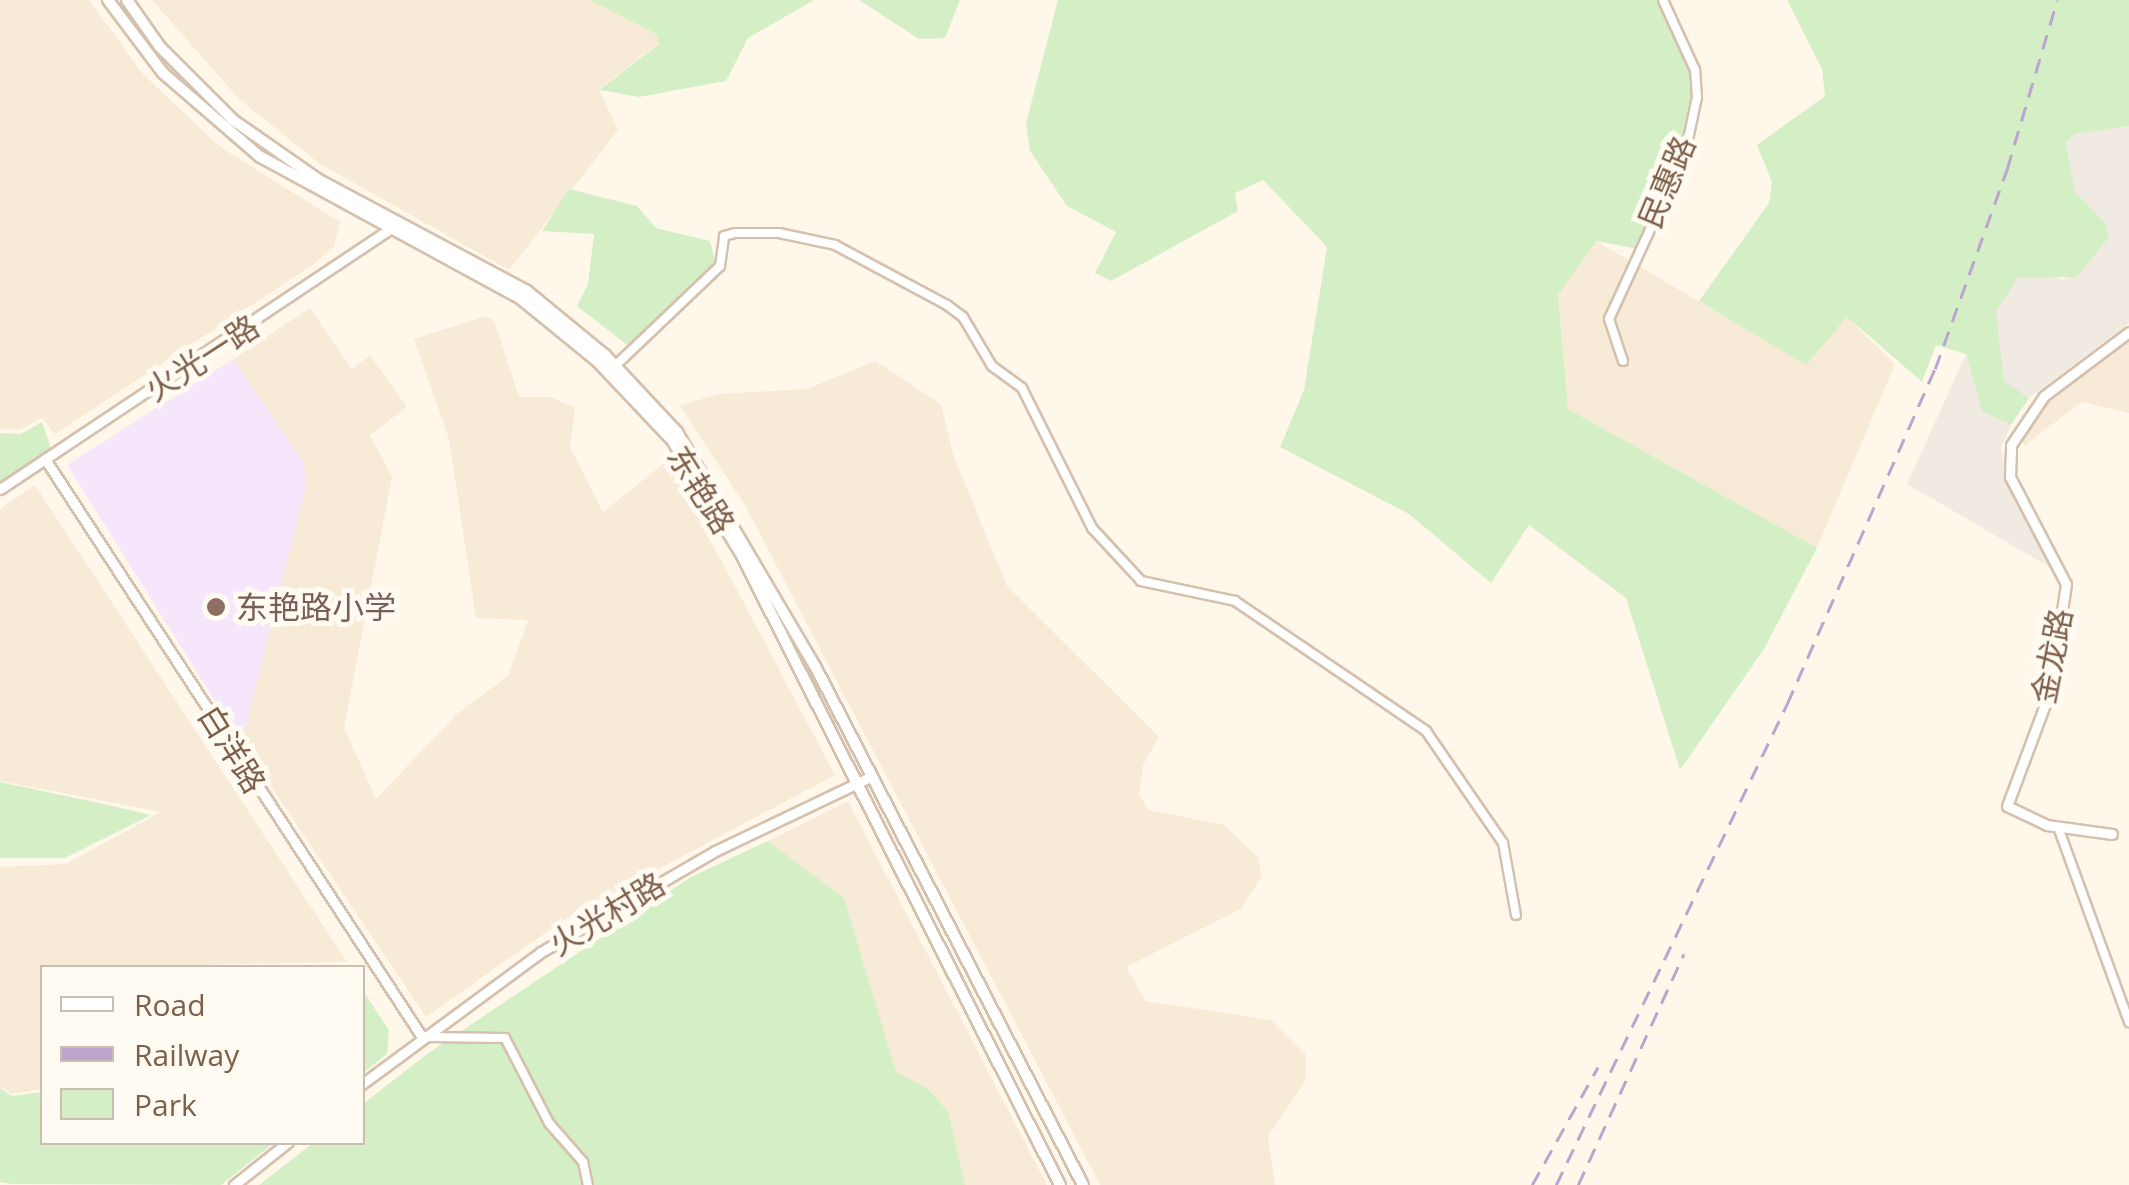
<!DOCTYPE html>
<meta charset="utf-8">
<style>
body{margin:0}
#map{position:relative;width:2129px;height:1185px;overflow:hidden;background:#fff8ea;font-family:"Open Sans","Noto Sans SC",sans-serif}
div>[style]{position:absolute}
.residential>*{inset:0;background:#f7ead7}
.industrial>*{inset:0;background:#f0eae3}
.education>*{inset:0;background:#f5e6fc}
.green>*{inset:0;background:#d4efc5}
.roads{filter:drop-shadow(2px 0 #d4c0ad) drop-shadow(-2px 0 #d4c0ad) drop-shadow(0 2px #d4c0ad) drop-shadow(0 -2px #d4c0ad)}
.minor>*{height:8px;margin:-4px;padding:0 4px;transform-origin:4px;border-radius:4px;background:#fff}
.tertiary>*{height:9px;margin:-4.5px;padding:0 4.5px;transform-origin:4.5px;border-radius:4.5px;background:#fff}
.secondary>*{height:10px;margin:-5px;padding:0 5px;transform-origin:5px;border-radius:5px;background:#fff}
.rail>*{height:2.5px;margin-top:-1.25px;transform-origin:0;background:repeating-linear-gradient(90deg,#bca5cc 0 15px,transparent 0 25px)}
.dots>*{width:28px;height:28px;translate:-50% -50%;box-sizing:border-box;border:5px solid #fffbf3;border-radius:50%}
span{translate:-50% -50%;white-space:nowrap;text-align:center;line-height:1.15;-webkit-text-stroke:10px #fffbf3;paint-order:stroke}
.street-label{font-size:32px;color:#7e5f49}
.education-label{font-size:32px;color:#785e54}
.left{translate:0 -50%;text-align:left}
.legend{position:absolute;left:40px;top:965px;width:325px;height:180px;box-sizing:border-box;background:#fffbf3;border:2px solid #cbbdaf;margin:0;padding:12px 18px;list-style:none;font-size:30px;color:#7e5f49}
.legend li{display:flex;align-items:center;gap:20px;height:50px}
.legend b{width:50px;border:2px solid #cbbdaf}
</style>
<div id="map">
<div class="residential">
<i style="clip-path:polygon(0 0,89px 0,143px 74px,219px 146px,340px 222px,334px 247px,314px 264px,55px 434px,42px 418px,20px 430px,0 429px)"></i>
<i style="clip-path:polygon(152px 0,590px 0,656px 34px,659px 43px,599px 89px,618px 130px,509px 270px,320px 164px,239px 99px)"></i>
<i style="clip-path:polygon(1596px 241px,1806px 364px,1847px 317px,1895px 364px,1817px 548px,1568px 409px,1558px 295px)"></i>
<i style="clip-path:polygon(310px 308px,352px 370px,370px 355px,407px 407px,370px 435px,392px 477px,344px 728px,376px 799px,458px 713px,508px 676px,528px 620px,476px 618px,449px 439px,414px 339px,486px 316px,494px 320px,519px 397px,551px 397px,575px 408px,570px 447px,603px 512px,668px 460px,835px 775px,565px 919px,426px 1017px,237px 736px,245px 728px,306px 486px,233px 359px)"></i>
<i style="clip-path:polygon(2129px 338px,2129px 413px,2082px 402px,2024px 446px,2022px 434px,2041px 406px)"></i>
<i style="clip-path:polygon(875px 361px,941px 404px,953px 454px,1007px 586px,1159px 737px,1143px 765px,1139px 795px,1149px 810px,1224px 825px,1258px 857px,1262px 876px,1241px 909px,1126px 967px,1146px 1001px,1271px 1020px,1306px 1055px,1305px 1082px,1268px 1136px,1275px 1185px,1100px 1185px,746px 507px,680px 406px,718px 394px,807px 389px)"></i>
<i style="clip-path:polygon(35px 485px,347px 962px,42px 968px,42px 1089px,11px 1094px,0 1086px,0 867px,66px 864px,161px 812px,0 781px,0 509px)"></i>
<i style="clip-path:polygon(848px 801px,1047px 1185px,965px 1185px,948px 1111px,928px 1089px,896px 1073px,844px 898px,768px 841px)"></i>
</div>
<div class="industrial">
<i style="clip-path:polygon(2129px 126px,2129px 323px,2029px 398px,2018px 394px,2004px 381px,1996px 356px,1996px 311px,2017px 278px,2034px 273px,2064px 280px,2106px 224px,2075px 192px,2066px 143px,2075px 134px)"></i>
<i style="clip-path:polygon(1966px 354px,1982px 411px,2011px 425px,2001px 448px,2007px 485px,2051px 568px,1907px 484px)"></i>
</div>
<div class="education">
<i style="clip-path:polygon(233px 359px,304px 463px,306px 486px,245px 729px,237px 736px,67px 465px)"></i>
</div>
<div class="green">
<i style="clip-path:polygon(590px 0,814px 0,748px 38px,726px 81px,639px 97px,599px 90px,659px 44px,656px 34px)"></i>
<i style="clip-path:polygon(859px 0,960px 0,945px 38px,919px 39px)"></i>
<i style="clip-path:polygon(1058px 0,1663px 0,1695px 70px,1685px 154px,1638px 249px,1596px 241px,1558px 295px,1568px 409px,1817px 548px,1764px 649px,1680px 770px,1626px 598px,1529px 525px,1491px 583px,1409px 514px,1280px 447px,1304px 390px,1327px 247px,1263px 180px,1235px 193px,1238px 211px,1111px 281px,1095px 273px,1116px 232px,1067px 206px,1030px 151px,1026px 123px)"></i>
<i style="clip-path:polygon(1787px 0,2129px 0,2129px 126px,2075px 134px,2066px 143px,2075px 192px,2106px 224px,2109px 237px,2077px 277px,2018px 278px,1996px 311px,2004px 381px,2029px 398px,2011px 425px,1982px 411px,1966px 354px,1936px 345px,1922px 382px,1847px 317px,1806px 365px,1699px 301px,1769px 203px,1772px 182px,1757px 145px,1825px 96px,1822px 69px)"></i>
<i style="clip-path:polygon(569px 189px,637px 206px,656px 228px,710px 241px,716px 264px,631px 348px,577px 306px,588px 284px,594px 234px,542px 231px)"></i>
<i style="clip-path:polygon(42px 422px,51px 449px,0 484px,0 433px,21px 434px)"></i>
<i style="clip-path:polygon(0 782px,113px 806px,151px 815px,65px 858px,0 858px)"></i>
<i style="clip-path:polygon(768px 841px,844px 898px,896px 1072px,928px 1089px,948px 1111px,965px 1185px,259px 1185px,313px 1143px,362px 1142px,363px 1104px,427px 1054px,691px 877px)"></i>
<i style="clip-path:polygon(363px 991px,389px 1030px,387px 1054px,363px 1073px)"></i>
<i style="clip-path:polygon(0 1088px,12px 1096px,42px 1092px,42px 1142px,274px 1143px,221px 1185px,13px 1184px,0 1182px)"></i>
</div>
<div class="roads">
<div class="minor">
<i style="left:1623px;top:361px;width:44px;rotate:-108.4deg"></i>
<i style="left:1609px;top:319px;width:182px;rotate:-65.3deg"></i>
<i style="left:1685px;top:154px;width:58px;rotate:-78.1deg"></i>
<i style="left:1697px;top:97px;width:27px;rotate:-94deg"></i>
<i style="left:1695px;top:70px;width:77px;rotate:-114.6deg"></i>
<i style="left:615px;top:366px;width:145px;rotate:-43.6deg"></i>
<i style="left:720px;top:266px;width:30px;rotate:-82deg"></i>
<i style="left:724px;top:236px;width:11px;rotate:-15deg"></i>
<i style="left:735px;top:233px;width:44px"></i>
<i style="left:779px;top:233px;width:57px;rotate:12.1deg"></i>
<i style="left:835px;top:245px;width:127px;rotate:28.2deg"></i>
<i style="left:947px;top:305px;width:20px;rotate:37deg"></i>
<i style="left:963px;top:317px;width:57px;rotate:59.4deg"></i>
<i style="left:992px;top:366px;width:37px;rotate:36deg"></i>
<i style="left:1022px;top:388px;width:157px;rotate:63.4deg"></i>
<i style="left:1092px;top:528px;width:72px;rotate:47.2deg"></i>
<i style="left:1141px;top:581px;width:96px;rotate:12deg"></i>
<i style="left:1235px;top:601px;width:231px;rotate:34.2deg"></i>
<i style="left:1426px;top:731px;width:136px;rotate:55.5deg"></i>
<i style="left:1503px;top:843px;width:73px;rotate:79.8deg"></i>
<i style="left:2058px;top:827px;width:208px;rotate:70deg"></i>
<i style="left:427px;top:1037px;width:78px;rotate:0.7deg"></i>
<i style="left:505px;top:1038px;width:96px;rotate:62.6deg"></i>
<i style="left:549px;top:1123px;width:52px;rotate:48.9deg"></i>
<i style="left:583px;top:1162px;width:24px;rotate:78deg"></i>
</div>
<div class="tertiary">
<i style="left:45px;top:459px;width:690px;rotate:56.89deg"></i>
<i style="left:0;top:489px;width:474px;rotate:-33.7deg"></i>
<i style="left:2112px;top:834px;width:66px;rotate:-172.1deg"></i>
<i style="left:2047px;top:825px;width:44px;rotate:-154.6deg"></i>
<i style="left:2007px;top:806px;width:123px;rotate:-69.5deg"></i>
<i style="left:2050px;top:691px;width:108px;rotate:-81.5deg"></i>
<i style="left:2066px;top:584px;width:121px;rotate:-117.6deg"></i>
<i style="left:2010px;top:477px;width:32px;rotate:-88deg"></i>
<i style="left:2011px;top:445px;width:59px;rotate:-56deg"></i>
<i style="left:2044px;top:396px;width:106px;rotate:-37deg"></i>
<i style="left:362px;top:1084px;width:222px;rotate:-36.4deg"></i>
<i style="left:541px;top:952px;width:201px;rotate:-30.1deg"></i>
<i style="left:715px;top:851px;width:174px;rotate:-25.5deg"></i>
<i style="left:234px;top:1185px;width:69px;rotate:-38.5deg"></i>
</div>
<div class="secondary">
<i style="left:108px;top:0;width:91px;rotate:53deg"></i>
<i style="left:163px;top:73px;width:127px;rotate:40.8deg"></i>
<i style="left:259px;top:156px;width:298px;rotate:28.6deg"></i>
<i style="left:521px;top:299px;width:98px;rotate:39.2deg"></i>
<i style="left:597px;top:361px;width:109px;rotate:46.5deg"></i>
<i style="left:672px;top:440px;width:133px;rotate:58.8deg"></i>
<i style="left:741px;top:554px;width:707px;rotate:63.18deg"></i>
<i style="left:127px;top:0;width:57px;rotate:54.9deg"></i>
<i style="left:160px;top:47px;width:103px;rotate:45deg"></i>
<i style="left:233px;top:120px;width:105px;rotate:34.9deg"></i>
<i style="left:319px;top:180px;width:236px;rotate:28.1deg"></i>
<i style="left:527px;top:291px;width:101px;rotate:39.4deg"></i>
<i style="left:605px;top:355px;width:105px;rotate:46.9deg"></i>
<i style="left:677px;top:432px;width:272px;rotate:59.5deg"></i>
<i style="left:815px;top:666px;width:584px;rotate:62.69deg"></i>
</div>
</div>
<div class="rail">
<i style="left:1532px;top:1185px;width:135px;rotate:-60.8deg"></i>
<i style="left:1556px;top:1185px;width:534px;rotate:-64.35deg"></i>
<i style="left:1787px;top:704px;width:366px;rotate:-66.2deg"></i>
<i style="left:1935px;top:369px;width:213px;rotate:-70.2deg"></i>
<i style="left:2007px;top:169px;width:176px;rotate:-73.5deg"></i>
<i style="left:1578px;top:1185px;width:254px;rotate:-65.4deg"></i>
</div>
<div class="dots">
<i style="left:216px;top:607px;background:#8d6e63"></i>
</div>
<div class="street-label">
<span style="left:1667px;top:182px;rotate:-67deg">民惠路</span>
<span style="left:202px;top:358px;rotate:-33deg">火光一路</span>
<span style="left:701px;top:490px;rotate:58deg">东艳路</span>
<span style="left:2052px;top:656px;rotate:-79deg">金龙路</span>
<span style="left:232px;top:749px;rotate:58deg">白洋路</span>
<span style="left:607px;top:914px;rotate:-31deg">火光村路</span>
</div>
<div class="education-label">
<span class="left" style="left:236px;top:607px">东艳路小学</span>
</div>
<ul class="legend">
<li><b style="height:12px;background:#fff"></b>Road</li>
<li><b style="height:12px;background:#bca5cc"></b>Railway</li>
<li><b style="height:28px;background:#d4efc5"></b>Park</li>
</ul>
</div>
